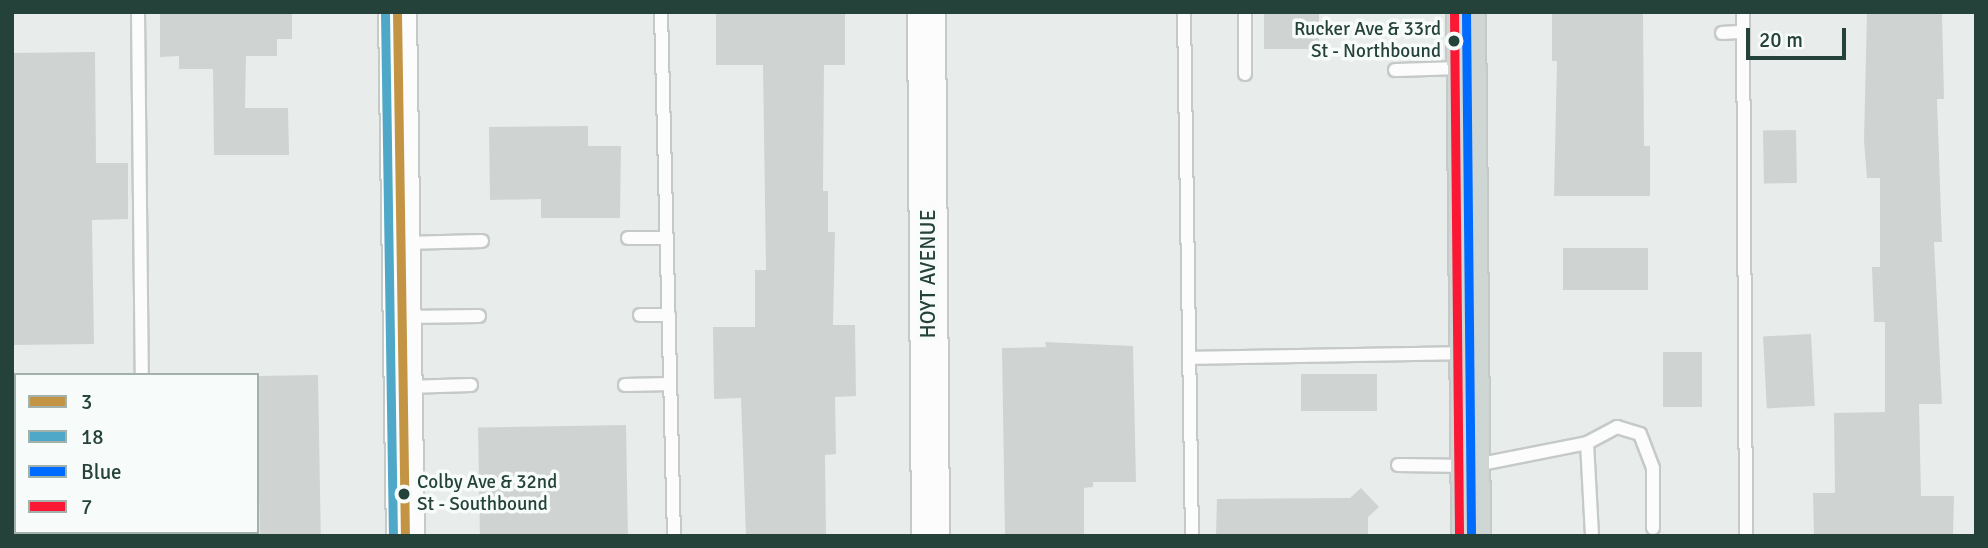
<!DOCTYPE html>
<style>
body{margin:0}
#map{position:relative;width:1988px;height:548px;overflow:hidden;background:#e8edeb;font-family:Signika,sans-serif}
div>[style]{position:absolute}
.building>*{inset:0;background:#cfd4d2;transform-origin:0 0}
.roads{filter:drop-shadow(2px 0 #c5cac8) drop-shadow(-2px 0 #c5cac8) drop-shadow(0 2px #c5cac8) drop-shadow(0 -2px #c5cac8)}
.lane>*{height:12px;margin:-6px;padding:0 6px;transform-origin:6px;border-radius:6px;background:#fcfcfc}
.secondary>*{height:37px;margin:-18.5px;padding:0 18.5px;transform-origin:18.5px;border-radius:18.5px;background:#fcfcfc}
.primary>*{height:38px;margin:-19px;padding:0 19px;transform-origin:19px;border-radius:19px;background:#cfd7d5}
.bus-1>*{height:9px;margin:-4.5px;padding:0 4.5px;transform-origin:4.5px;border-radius:4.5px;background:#c39444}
.bus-2>*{height:9px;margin:-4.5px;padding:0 4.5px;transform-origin:4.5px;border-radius:4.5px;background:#4fa8c8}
.bus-3>*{height:9px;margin:-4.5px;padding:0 4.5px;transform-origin:4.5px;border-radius:4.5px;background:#006cff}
.bus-4>*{height:9px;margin:-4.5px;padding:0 4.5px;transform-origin:4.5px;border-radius:4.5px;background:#fb1835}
.dots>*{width:19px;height:19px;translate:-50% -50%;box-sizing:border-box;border:4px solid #f7fbf9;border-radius:50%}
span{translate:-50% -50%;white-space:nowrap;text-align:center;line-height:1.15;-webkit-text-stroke:7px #f7fbf9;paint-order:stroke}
.bus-label{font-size:19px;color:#24423a}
.right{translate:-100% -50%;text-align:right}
.left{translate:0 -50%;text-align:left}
.street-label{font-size:21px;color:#24423a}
.frame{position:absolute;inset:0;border:14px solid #24423a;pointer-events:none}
.legend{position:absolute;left:14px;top:373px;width:245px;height:161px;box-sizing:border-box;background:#f7fbf9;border:2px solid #a3b1ad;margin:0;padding:9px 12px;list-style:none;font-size:21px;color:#24423a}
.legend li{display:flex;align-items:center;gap:14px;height:35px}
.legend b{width:35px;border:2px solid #a3b1ad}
.scale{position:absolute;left:1746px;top:28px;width:100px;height:32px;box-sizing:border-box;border:4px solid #24423a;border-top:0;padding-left:9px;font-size:21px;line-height:24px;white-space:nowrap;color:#24423a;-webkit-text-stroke:5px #f7fbf9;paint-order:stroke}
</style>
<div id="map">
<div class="building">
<i style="clip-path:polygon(160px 12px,292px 12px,292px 39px,277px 39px,277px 56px,246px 56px,245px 108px,288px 108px,289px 155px,214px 155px,213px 69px,179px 69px,179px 56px,160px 57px)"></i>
<i style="clip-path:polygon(716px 12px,845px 12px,845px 65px,824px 65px,823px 191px,828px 191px,828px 232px,835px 232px,833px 325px,855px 325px,856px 396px,835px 397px,836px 454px,825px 455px,826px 536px,746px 536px,741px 398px,714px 399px,713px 327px,755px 327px,755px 270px,766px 270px,763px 65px,716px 65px)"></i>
<i style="left:1264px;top:12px;width:55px;height:37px"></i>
<i style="clip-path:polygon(1552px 12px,1643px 12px,1644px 146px,1650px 146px,1650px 196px,1554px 196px,1557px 61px,1552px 61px)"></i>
<i style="clip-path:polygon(1867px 12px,1942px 12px,1944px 99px,1937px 99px,1942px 242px,1934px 242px,1942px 404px,1919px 404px,1921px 496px,1954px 496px,1953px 536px,1814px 536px,1813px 493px,1835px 493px,1834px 413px,1885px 412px,1885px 322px,1874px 322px,1872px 267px,1880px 267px,1880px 178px,1867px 178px,1864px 141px)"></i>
<i style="clip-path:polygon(95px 52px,96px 163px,128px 163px,128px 219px,92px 220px,94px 344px,12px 345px,12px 53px)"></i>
<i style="clip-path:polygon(588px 126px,588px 146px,621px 146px,620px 218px,541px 218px,541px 199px,490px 200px,489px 127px)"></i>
<i style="left:1796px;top:130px;width:53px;height:33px;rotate:89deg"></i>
<i style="left:1563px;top:248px;width:85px;height:42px"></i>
<i style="left:1811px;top:334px;width:72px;height:48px;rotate:87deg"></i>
<i style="clip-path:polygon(1045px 342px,1133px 346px,1136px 482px,1093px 482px,1093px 487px,1084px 488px,1084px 536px,1005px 536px,1002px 348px,1046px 347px)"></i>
<i style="left:1663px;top:352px;width:39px;height:55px"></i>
<i style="left:1377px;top:374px;width:37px;height:76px;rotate:90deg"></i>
<i style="left:318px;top:375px;width:161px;height:61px;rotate:89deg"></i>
<i style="left:626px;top:425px;width:111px;height:148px;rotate:89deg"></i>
<i style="clip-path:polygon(1361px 488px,1379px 507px,1368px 517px,1368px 536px,1216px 536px,1217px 499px,1350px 498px)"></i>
</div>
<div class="roads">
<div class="lane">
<i style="left:138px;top:12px;width:363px;rotate:89.4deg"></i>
<i style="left:661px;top:12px;width:524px;rotate:88.58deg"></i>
<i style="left:1184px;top:12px;width:524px;rotate:89.13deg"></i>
<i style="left:1245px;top:12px;width:62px;rotate:90deg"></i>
<i style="left:1743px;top:12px;width:524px;rotate:89.67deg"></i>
<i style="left:1722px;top:33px;width:21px;rotate:-3deg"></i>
<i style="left:1395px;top:70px;width:67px;rotate:-1.7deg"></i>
<i style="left:628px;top:238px;width:38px"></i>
<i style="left:404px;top:243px;width:78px;rotate:-1.5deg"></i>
<i style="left:640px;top:315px;width:29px"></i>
<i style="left:406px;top:317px;width:73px;rotate:-0.8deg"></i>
<i style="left:1189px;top:358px;width:276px;rotate:-1deg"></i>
<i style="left:625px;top:385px;width:45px;rotate:-1.3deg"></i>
<i style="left:407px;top:387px;width:64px;rotate:-1.8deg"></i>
<i style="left:1587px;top:443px;width:34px;rotate:-28deg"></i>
<i style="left:1617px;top:427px;width:24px;rotate:17deg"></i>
<i style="left:1640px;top:434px;width:36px;rotate:69deg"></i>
<i style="left:1653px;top:468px;width:60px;rotate:90deg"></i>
<i style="left:1398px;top:465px;width:73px;rotate:0.8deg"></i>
<i style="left:1471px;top:466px;width:118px;rotate:-11.2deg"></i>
<i style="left:1587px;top:443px;width:93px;rotate:86.9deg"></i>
<i style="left:144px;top:532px;width:4px;rotate:90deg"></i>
</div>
<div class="secondary">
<i style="left:397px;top:12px;width:524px;rotate:89.13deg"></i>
<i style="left:926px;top:12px;width:524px;rotate:89.56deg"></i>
</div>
<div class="primary">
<i style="left:1466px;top:12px;width:524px;rotate:89.45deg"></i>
</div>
</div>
<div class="bus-1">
<i style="left:397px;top:12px;width:524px;rotate:89.13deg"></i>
</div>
<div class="bus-2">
<i style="left:385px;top:12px;width:524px;rotate:89.13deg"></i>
</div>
<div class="bus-3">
<i style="left:1466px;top:12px;width:524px;rotate:89.45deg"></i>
</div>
<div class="bus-4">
<i style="left:1454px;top:12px;width:524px;rotate:89.45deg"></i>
</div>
<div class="dots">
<i style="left:1454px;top:41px;background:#24423a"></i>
<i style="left:404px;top:494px;background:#24423a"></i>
</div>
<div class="bus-label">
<span class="right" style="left:1441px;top:41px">Rucker Ave &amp; 33rd<br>St - Northbound</span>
<span class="left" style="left:417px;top:494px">Colby Ave &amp; 32nd<br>St - Southbound</span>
</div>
<div class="street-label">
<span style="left:928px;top:274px;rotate:-90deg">HOYT AVENUE</span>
</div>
<div class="frame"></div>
<ul class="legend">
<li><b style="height:9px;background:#c39444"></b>3</li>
<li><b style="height:9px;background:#4fa8c8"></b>18</li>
<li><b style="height:9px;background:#006cff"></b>Blue</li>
<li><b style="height:9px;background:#fb1835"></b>7</li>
</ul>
<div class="scale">20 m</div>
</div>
